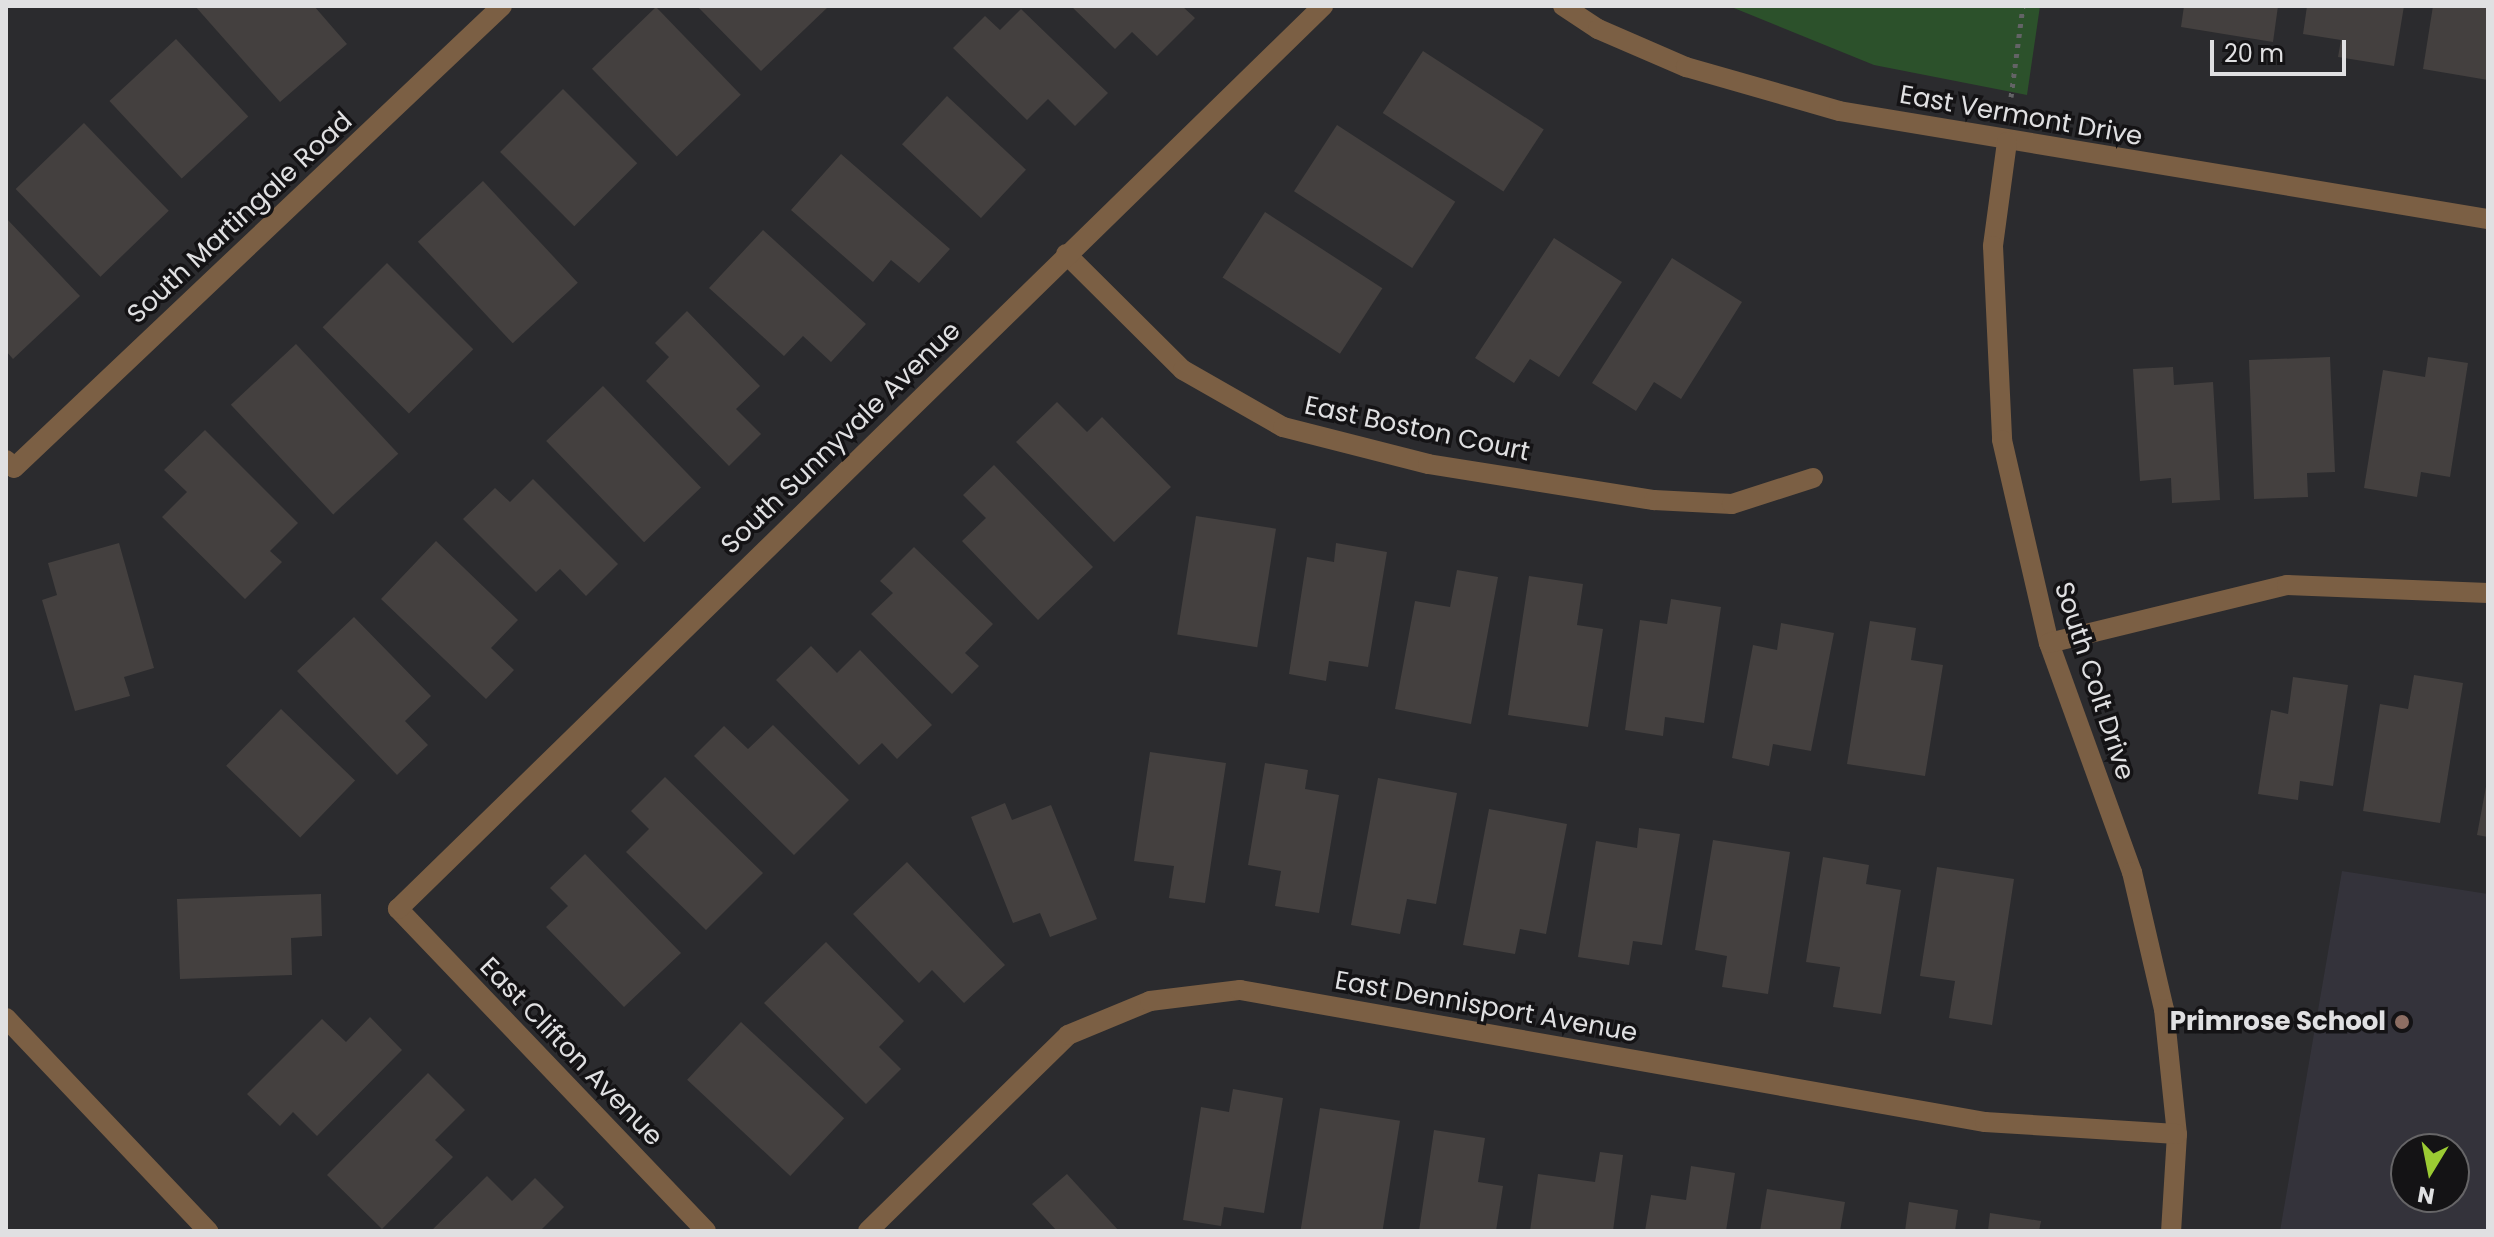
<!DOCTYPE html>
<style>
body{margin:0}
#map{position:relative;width:2494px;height:1237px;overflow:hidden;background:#2b2b2e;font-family:Poppins,sans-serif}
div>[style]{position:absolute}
.built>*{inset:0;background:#34333b}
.green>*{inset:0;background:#2c512b}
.building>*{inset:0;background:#44403f;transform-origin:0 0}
.path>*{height:5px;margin-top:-2.5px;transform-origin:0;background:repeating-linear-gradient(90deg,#636366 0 4px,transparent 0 10px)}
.minor>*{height:20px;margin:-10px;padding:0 10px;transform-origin:10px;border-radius:10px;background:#7b5f44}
.dots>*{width:22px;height:22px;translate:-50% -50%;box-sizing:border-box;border:4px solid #141315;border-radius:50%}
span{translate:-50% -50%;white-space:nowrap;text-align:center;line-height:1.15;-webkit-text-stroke:7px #141315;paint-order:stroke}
.street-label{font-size:26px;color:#e0e0e2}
.poi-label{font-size:26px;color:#e0e0e2;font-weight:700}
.right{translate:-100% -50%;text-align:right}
.frame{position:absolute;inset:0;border:8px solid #e0e0e2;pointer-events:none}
.north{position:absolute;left:2390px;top:1133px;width:80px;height:80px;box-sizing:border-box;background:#141315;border:2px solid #666567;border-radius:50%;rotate:190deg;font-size:22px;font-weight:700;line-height:32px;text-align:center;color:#e0e0e2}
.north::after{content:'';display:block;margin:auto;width:28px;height:36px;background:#9bcb33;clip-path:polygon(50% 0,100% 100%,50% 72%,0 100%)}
.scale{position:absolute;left:2210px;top:40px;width:136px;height:36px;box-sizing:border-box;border:4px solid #e0e0e2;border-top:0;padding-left:10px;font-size:24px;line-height:28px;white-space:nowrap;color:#e0e0e2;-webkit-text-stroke:6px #141315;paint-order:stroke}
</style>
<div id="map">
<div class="built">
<i style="clip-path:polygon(evenodd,2342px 871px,2488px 894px,2488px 1231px,2280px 1231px,2342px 871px,2406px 1149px,2454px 1149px,2454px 1197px,2406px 1197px,2406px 1149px)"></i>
</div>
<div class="green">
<i style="clip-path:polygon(1729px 6px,2040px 6px,2027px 95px,1874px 65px)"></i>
</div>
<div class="building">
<i style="clip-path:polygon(195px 6px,314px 6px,347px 44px,280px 102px)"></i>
<i style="clip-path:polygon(697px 6px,829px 6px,761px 71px)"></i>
<i style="clip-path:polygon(1071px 6px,1182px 6px,1195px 18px,1157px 56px,1132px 32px,1115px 49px)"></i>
<i style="clip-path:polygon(2184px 6px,2278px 6px,2273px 42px,2181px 27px)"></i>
<i style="clip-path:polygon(2307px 6px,2404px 6px,2394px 66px,2338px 57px,2341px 40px,2303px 34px)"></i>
<i style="clip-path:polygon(2433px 6px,2488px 6px,2488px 80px,2423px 69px)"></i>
<i style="left:656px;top:7px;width:122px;height:89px;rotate:46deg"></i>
<i style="clip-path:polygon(1021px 9px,1108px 93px,1075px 126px,1048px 99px,1027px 120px,953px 48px,985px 16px,1000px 30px)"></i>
<i style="left:176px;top:39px;width:106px;height:91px;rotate:47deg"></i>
<i style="left:1423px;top:51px;width:144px;height:74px;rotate:33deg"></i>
<i style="left:563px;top:89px;width:105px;height:89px;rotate:45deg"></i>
<i style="left:947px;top:96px;width:108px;height:66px;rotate:43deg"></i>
<i style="left:84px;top:123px;width:122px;height:95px;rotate:46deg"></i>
<i style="left:1337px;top:125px;width:141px;height:79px;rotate:33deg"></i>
<i style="clip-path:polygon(841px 154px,950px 249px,919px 283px,891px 260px,873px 282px,791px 210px)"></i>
<i style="left:483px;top:181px;width:139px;height:89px;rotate:47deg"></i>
<i style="left:1265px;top:212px;width:140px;height:78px;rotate:33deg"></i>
<i style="clip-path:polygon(6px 218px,80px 296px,13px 359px,6px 351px)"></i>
<i style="clip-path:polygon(763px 230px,866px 324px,831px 362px,803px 336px,784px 356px,709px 288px)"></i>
<i style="clip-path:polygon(1554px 238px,1622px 282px,1559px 377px,1530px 359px,1514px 383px,1475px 358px)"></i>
<i style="clip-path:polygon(1672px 258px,1742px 302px,1681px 399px,1654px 382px,1636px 411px,1592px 383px)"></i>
<i style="left:387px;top:263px;width:122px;height:91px;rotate:45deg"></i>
<i style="clip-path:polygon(687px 311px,760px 386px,736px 409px,761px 434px,729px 466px,646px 381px,669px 357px,655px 343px)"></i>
<i style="left:296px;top:344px;width:150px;height:89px;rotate:47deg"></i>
<i style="clip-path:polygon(2330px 357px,2335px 472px,2307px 473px,2308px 497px,2254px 499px,2249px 360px)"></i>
<i style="clip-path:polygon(2428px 357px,2468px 363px,2450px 477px,2421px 472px,2417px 497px,2364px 488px,2383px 370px,2425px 377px)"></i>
<i style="clip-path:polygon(2173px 367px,2174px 385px,2213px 382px,2220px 500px,2172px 503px,2171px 478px,2140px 481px,2133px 369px)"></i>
<i style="left:603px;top:386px;width:141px;height:79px;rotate:46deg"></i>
<i style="clip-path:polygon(1057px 402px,1087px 432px,1102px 417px,1171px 487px,1114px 542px,1016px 442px)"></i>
<i style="clip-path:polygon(205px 430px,298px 523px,270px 551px,282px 562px,245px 599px,162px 517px,187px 492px,164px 470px)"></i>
<i style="clip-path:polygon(994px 465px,1093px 567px,1038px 620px,962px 541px,986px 518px,963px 495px)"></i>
<i style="clip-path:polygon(533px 479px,618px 564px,586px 596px,560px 569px,536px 592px,463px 519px,495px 488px,510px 502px)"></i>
<i style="left:1196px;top:516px;width:81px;height:120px;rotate:9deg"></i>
<i style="clip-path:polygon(436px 541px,518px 620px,491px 648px,514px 670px,486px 699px,381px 599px)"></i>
<i style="clip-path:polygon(119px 543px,154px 668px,124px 677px,130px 696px,75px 711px,42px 600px,57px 595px,48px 563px)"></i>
<i style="clip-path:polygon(1336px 543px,1387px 552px,1368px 667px,1329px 661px,1326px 681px,1289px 674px,1307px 557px,1334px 562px)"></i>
<i style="clip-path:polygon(914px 547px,993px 624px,965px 653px,979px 666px,952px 694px,871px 614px,893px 593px,880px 581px)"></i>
<i style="clip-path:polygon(1457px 570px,1498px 577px,1471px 724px,1395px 709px,1415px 601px,1450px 607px)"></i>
<i style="clip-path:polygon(1529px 576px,1583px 584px,1577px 625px,1603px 629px,1588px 727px,1508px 715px)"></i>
<i style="clip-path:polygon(1671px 599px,1721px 607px,1704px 723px,1665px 717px,1663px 736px,1625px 730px,1640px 620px,1667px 624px)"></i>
<i style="clip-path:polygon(354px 617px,431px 696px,405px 721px,428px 745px,397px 775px,297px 671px)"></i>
<i style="clip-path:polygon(1870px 621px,1916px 628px,1911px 660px,1943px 665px,1925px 776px,1847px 764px)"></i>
<i style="clip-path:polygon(1781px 623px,1834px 633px,1811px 751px,1773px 744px,1769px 766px,1732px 758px,1753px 645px,1777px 650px)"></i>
<i style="clip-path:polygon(811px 646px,837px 673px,860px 650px,932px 725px,897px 759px,882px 743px,859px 765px,776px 680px)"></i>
<i style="clip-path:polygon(2414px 675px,2463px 683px,2440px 823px,2363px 811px,2380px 704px,2408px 709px)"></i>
<i style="clip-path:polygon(2293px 677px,2348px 685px,2333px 786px,2300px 781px,2298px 800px,2258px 794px,2271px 710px,2288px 714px)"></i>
<i style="left:281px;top:709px;width:103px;height:79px;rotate:44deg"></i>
<i style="clip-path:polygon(773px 725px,849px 800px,794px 855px,694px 756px,724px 726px,748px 749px)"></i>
<i style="clip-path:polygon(1150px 752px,1226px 763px,1205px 903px,1169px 898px,1174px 866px,1134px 861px)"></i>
<i style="clip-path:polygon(1265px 763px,1308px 770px,1305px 789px,1339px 795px,1319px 913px,1275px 906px,1281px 871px,1248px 865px)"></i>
<i style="clip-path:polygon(2488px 776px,2488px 837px,2477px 835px)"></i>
<i style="clip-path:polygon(665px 777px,763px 873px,706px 930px,626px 852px,649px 829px,631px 811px)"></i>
<i style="clip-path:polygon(1378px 778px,1457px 793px,1436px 904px,1407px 899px,1400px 934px,1351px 925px)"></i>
<i style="clip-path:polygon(1005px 803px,1012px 820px,1051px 805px,1097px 919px,1050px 937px,1040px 913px,1013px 923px,971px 817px)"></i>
<i style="clip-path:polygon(1489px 809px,1567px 824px,1546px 934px,1520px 929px,1515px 954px,1463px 945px)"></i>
<i style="clip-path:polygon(1639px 828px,1680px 834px,1662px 945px,1633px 941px,1629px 965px,1578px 957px,1596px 841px,1637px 848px)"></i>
<i style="clip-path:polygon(1713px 840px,1790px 852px,1768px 994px,1722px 987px,1727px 956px,1695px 950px)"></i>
<i style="clip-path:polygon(585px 854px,681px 953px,624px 1007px,546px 927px,568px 906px,550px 888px)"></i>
<i style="clip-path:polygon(1823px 857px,1869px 865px,1866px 884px,1901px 890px,1881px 1014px,1833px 1007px,1840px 967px,1806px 962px)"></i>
<i style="clip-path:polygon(907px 862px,1005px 965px,964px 1003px,932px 970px,919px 983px,853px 914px)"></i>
<i style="clip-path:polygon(1937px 867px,2014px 879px,1992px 1025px,1949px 1018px,1955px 981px,1920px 976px)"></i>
<i style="clip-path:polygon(321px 894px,322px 936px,291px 938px,292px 975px,180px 979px,177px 899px)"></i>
<i style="clip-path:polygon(826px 942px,904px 1021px,879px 1047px,901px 1069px,866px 1104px,764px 1003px)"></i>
<i style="clip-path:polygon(370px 1017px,402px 1050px,317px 1136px,293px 1112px,280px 1126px,247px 1094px,322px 1019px,346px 1042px)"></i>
<i style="left:741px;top:1022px;width:141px;height:79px;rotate:43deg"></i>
<i style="clip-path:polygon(428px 1073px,465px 1110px,435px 1140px,453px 1157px,382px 1229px,327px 1175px)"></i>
<i style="clip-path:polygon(1233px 1089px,1283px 1098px,1264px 1213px,1224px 1207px,1221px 1226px,1183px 1220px,1201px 1107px,1229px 1112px)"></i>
<i style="left:1320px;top:1108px;width:81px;height:125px;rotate:9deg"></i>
<i style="clip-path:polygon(1434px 1130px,1485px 1138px,1478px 1182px,1503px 1186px,1496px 1231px,1419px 1231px)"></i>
<i style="clip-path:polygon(1600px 1152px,1623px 1155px,1613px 1231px,1530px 1231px,1538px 1174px,1595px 1182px)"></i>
<i style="clip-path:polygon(1691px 1166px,1735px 1173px,1726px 1231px,1645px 1231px,1651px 1195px,1686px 1200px)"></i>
<i style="clip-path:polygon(1067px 1174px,1119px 1231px,1057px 1231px,1032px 1204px)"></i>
<i style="clip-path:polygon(487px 1176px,512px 1201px,535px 1178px,564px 1207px,540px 1231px,431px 1231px)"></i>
<i style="clip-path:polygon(1767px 1189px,1845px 1202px,1840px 1231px,1760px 1231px)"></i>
<i style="clip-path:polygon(1909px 1202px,1958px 1210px,1955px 1231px,1905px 1231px)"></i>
<i style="clip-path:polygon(1990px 1213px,2041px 1221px,2039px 1231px,1988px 1231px)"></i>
</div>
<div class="path">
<i style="left:2011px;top:97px;width:92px;rotate:-82.5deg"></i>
</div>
<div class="minor">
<i style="left:1563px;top:6px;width:42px;rotate:33.3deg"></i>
<i style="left:1598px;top:29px;width:96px;rotate:23.4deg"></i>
<i style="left:1686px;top:67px;width:159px;rotate:16deg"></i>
<i style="left:1839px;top:111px;width:658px;rotate:9.45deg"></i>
<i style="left:2007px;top:142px;width:105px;rotate:97.7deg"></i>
<i style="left:1993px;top:246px;width:194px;rotate:87.3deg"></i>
<i style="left:2002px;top:440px;width:208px;rotate:77deg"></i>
<i style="left:2049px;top:643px;width:244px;rotate:70.1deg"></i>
<i style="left:2132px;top:872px;width:141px;rotate:76.9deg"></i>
<i style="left:2164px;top:1009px;width:126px;rotate:84.1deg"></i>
<i style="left:2177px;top:1134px;width:97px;rotate:93.5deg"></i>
<i style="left:1066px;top:254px;width:165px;rotate:44.8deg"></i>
<i style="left:1183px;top:370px;width:115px;rotate:29.7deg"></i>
<i style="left:1283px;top:427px;width:150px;rotate:14.3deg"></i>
<i style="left:1428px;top:464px;width:229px;rotate:9.1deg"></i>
<i style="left:1654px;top:500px;width:78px;rotate:2.9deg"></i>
<i style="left:1732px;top:504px;width:85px;rotate:-17.8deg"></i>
<i style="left:6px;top:460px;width:11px;rotate:45deg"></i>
<i style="left:14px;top:468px;width:672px;rotate:-43.43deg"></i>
<i style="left:2049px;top:643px;width:245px;rotate:-13.7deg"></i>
<i style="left:2287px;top:585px;width:201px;rotate:2.3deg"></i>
<i style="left:6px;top:1018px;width:294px;rotate:46.5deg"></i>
<i style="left:706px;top:1231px;width:446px;rotate:-133.7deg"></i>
<i style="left:398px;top:909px;width:1293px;rotate:-44.31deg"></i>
<i style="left:868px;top:1231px;width:280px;rotate:-44.4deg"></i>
<i style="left:1068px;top:1035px;width:89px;rotate:-22.5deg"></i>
<i style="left:1150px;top:1001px;width:91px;rotate:-7deg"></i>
<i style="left:1240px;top:990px;width:757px;rotate:10.05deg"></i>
<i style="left:1985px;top:1122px;width:192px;rotate:3.6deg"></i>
</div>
<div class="dots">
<i style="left:2402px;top:1022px;background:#8d6e63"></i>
</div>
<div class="street-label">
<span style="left:2021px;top:116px;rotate:10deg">East Vermont Drive</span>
<span style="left:240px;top:218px;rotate:-43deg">South Martingale Road</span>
<span style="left:1417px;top:429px;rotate:12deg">East Boston Court</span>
<span style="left:841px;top:438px;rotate:-44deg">South Sunnyvale Avenue</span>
<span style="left:2094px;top:681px;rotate:72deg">South Colt Drive</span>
<span style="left:1486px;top:1007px;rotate:10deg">East Dennisport Avenue</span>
<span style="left:571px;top:1052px;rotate:46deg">East Clifton Avenue</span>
</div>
<div class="poi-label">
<span class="right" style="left:2386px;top:1022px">Primrose School</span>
</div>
<div class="frame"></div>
<div class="north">N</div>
<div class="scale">20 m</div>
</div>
